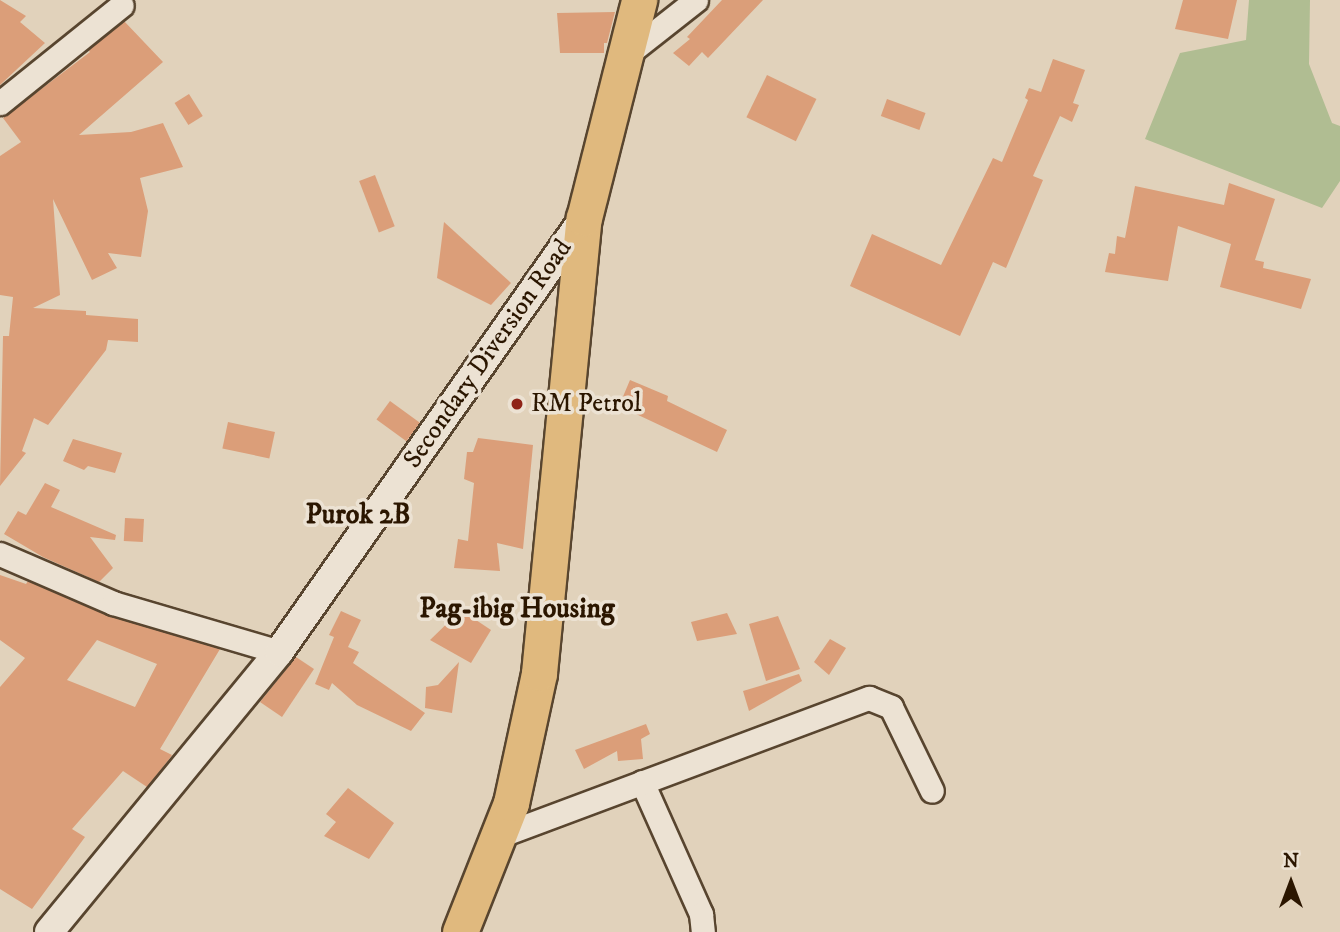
<!DOCTYPE html>
<style>
body{margin:0}
#map{position:relative;width:1340px;height:932px;overflow:hidden;background:#e1d2bb;font-family:"IM FELL DW Pica",serif}
div>[style]{position:absolute}
.green>*{inset:0;background:#b0bd92}
.building>*{inset:0;background:#db9e79;transform-origin:0 0}
.roads{filter:drop-shadow(2px 0 #58452f) drop-shadow(-2px 0 #58452f) drop-shadow(0 2px #58452f) drop-shadow(0 -2px #58452f)}
.minor>*{height:23px;margin:-11.5px;padding:0 11.5px;transform-origin:11.5px;border-radius:11.5px;background:#ece2d3}
.tertiary>*{height:28px;margin:-14px;padding:0 14px;transform-origin:14px;border-radius:14px;background:#ece2d3}
.primary>*{height:35px;margin:-17.5px;padding:0 17.5px;transform-origin:17.5px;border-radius:17.5px;background:#e0b97e}
.dots>*{width:19px;height:19px;translate:-50% -50%;box-sizing:border-box;border:4px solid #ece2d3;border-radius:50%}
span{translate:-50% -50%;white-space:nowrap;text-align:center;line-height:1.15;-webkit-text-stroke:7px #ece2d3;paint-order:stroke}
.street-label{font-size:26px;color:#2b1600}
.poi-label{font-size:26px;color:#2b1600}
.left{translate:0 -50%;text-align:left}
.neighbourhood-label{font-size:28px;color:#2b1600;font-weight:700}
.north{position:absolute;left:1256px;top:848px;width:70px;height:70px;-webkit-text-stroke:5px #ece2d3;paint-order:stroke;rotate:0deg;font-size:19px;font-weight:700;line-height:28px;text-align:center;color:#2b1600}
.north::after{content:'';display:block;margin:auto;width:24px;height:32px;background:#2b1600;clip-path:polygon(50% 0,100% 100%,50% 72%,0 100%)}
</style>
<div id="map">
<div class="green">
<i style="clip-path:polygon(1249px 0,1310px 0,1309px 64px,1332px 123px,1340px 126px,1340px 181px,1322px 208px,1145px 139px,1180px 53px,1246px 40px)"></i>
</div>
<div class="building">
<i style="clip-path:polygon(0 0,26px 16px,20px 22px,45px 43px,0 85px)"></i>
<i style="clip-path:polygon(722px 0,763px 0,708px 58px,702px 52px,689px 66px,673px 53px,690px 39px,687px 37px)"></i>
<i style="clip-path:polygon(1183px 0,1237px 0,1228px 39px,1175px 29px)"></i>
<i style="clip-path:polygon(615px 12px,607px 43px,604px 43px,604px 53px,560px 53px,557px 13px)"></i>
<i style="clip-path:polygon(124px 21px,163px 62px,79px 135px,131px 132px,163px 123px,183px 167px,140px 178px,148px 211px,141px 257px,108px 253px,117px 268px,92px 280px,53px 199px,60px 295px,33px 308px,86px 311px,86px 315px,138px 319px,138px 342px,108px 340px,106px 350px,48px 425px,34px 418px,22px 451px,26px 453px,0 486px,3px 336px,9px 336px,13px 297px,0 295px,0 156px,21px 142px,3px 118px,90px 52px,88px 50px)"></i>
<i style="clip-path:polygon(1053px 59px,1085px 70px,1073px 103px,1079px 105px,1072px 122px,1060px 116px,1033px 176px,1043px 180px,1006px 268px,993px 262px,960px 336px,850px 286px,872px 234px,941px 265px,993px 158px,1002px 162px,1028px 100px,1025px 98px,1029px 88px,1041px 92px)"></i>
<i style="left:767px;top:75px;width:55px;height:47px;rotate:26deg"></i>
<i style="left:189px;top:94px;width:26px;height:17px;rotate:58deg"></i>
<i style="left:887px;top:99px;width:41px;height:18px;rotate:20deg"></i>
<i style="left:375px;top:175px;width:55px;height:17px;rotate:69deg"></i>
<i style="clip-path:polygon(1229px 183px,1275px 199px,1255px 260px,1264px 262px,1263px 268px,1311px 279px,1301px 309px,1220px 287px,1231px 244px,1178px 226px,1168px 281px,1105px 272px,1109px 253px,1115px 254px,1117px 236px,1125px 238px,1135px 186px,1224px 205px)"></i>
<i style="clip-path:polygon(444px 222px,511px 283px,491px 305px,437px 278px)"></i>
<i style="clip-path:polygon(630px 380px,668px 396px,667px 401px,727px 430px,717px 452px,619px 406px)"></i>
<i style="left:390px;top:401px;width:37px;height:23px;rotate:36deg"></i>
<i style="left:228px;top:422px;width:48px;height:27px;rotate:12deg"></i>
<i style="clip-path:polygon(478px 438px,533px 445px,523px 549px,497px 543px,500px 571px,454px 568px,458px 539px,468px 541px,474px 483px,464px 479px,467px 452px,473px 452px)"></i>
<i style="clip-path:polygon(73px 439px,122px 453px,115px 473px,88px 466px,84px 470px,63px 461px)"></i>
<i style="clip-path:polygon(45px 483px,60px 490px,51px 507px,116px 535px,115px 540px,90px 537px,113px 568px,99px 582px,43px 557px,4px 534px,18px 511px,26px 515px)"></i>
<i style="left:125px;top:518px;width:19px;height:23px;rotate:3deg"></i>
<i style="clip-path:polygon(evenodd,0 575px,26px 584px,28px 581px,109px 616px,220px 649px,160px 749px,172px 755px,170px 758px,147px 787px,123px 771px,72px 829px,85px 837px,32px 909px,0 889px,0 687px,25px 658px,0 640px,0 575px,97px 640px,157px 664px,135px 707px,67px 680px,97px 640px)"></i>
<i style="clip-path:polygon(461px 610px,491px 630px,471px 663px,430px 640px)"></i>
<i style="clip-path:polygon(341px 611px,361px 620px,348px 647px,359px 652px,353px 663px,425px 713px,411px 731px,357px 705px,332px 683px,329px 690px,315px 684px,334px 637px,329px 635px)"></i>
<i style="clip-path:polygon(727px 613px,737px 634px,697px 641px,691px 622px)"></i>
<i style="clip-path:polygon(778px 616px,800px 669px,766px 681px,749px 624px)"></i>
<i style="clip-path:polygon(830px 639px,846px 648px,829px 675px,814px 662px)"></i>
<i style="clip-path:polygon(296px 657px,314px 669px,282px 717px,260px 702px)"></i>
<i style="clip-path:polygon(459px 662px,452px 713px,425px 708px,426px 687px,438px 685px)"></i>
<i style="clip-path:polygon(799px 674px,802px 681px,749px 711px,743px 691px)"></i>
<i style="clip-path:polygon(646px 724px,650px 734px,641px 739px,643px 759px,618px 761px,617px 751px,584px 769px,575px 750px)"></i>
<i style="clip-path:polygon(348px 788px,394px 823px,369px 859px,324px 836px,336px 822px,326px 814px)"></i>
</div>
<div class="roads">
<div class="minor">
<i style="left:626px;top:55px;width:89px;rotate:-38.2deg"></i>
<i style="left:0;top:103px;width:156px;rotate:-38.8deg"></i>
<i style="left:0;top:554px;width:123px;rotate:23.4deg"></i>
<i style="left:113px;top:603px;width:173px;rotate:16.4deg"></i>
<i style="left:642px;top:782px;width:145px;rotate:65.9deg"></i>
<i style="left:701px;top:914px;width:18px;rotate:84deg"></i>
<i style="left:499px;top:836px;width:395px;rotate:-20.5deg"></i>
<i style="left:869px;top:698px;width:24px;rotate:22deg"></i>
<i style="left:891px;top:707px;width:93px;rotate:64deg"></i>
</div>
<div class="tertiary">
<i style="left:49px;top:932px;width:362px;rotate:-50.6deg"></i>
<i style="left:279px;top:652px;width:530px;rotate:-54.9deg"></i>
</div>
<div class="primary">
<i style="left:460px;top:932px;width:139px;rotate:-68.4deg"></i>
<i style="left:511px;top:803px;width:133px;rotate:-77.8deg"></i>
<i style="left:539px;top:673px;width:457px;rotate:-84.4deg"></i>
<i style="left:584px;top:218px;width:225px;rotate:-75.8deg"></i>
</div>
</div>
<div class="dots">
<i style="left:517px;top:404px;background:#8f2418"></i>
</div>
<div class="street-label">
<span style="left:488px;top:354px;rotate:-55deg">Secondary Diversion Road</span>
</div>
<div class="poi-label">
<span class="left" style="left:531px;top:404px">RM Petrol</span>
</div>
<div class="neighbourhood-label">
<span style="left:358px;top:515px">Purok 2B</span>
<span style="left:517px;top:609px">Pag-ibig Housing</span>
</div>
<div class="north">N</div>
</div>
